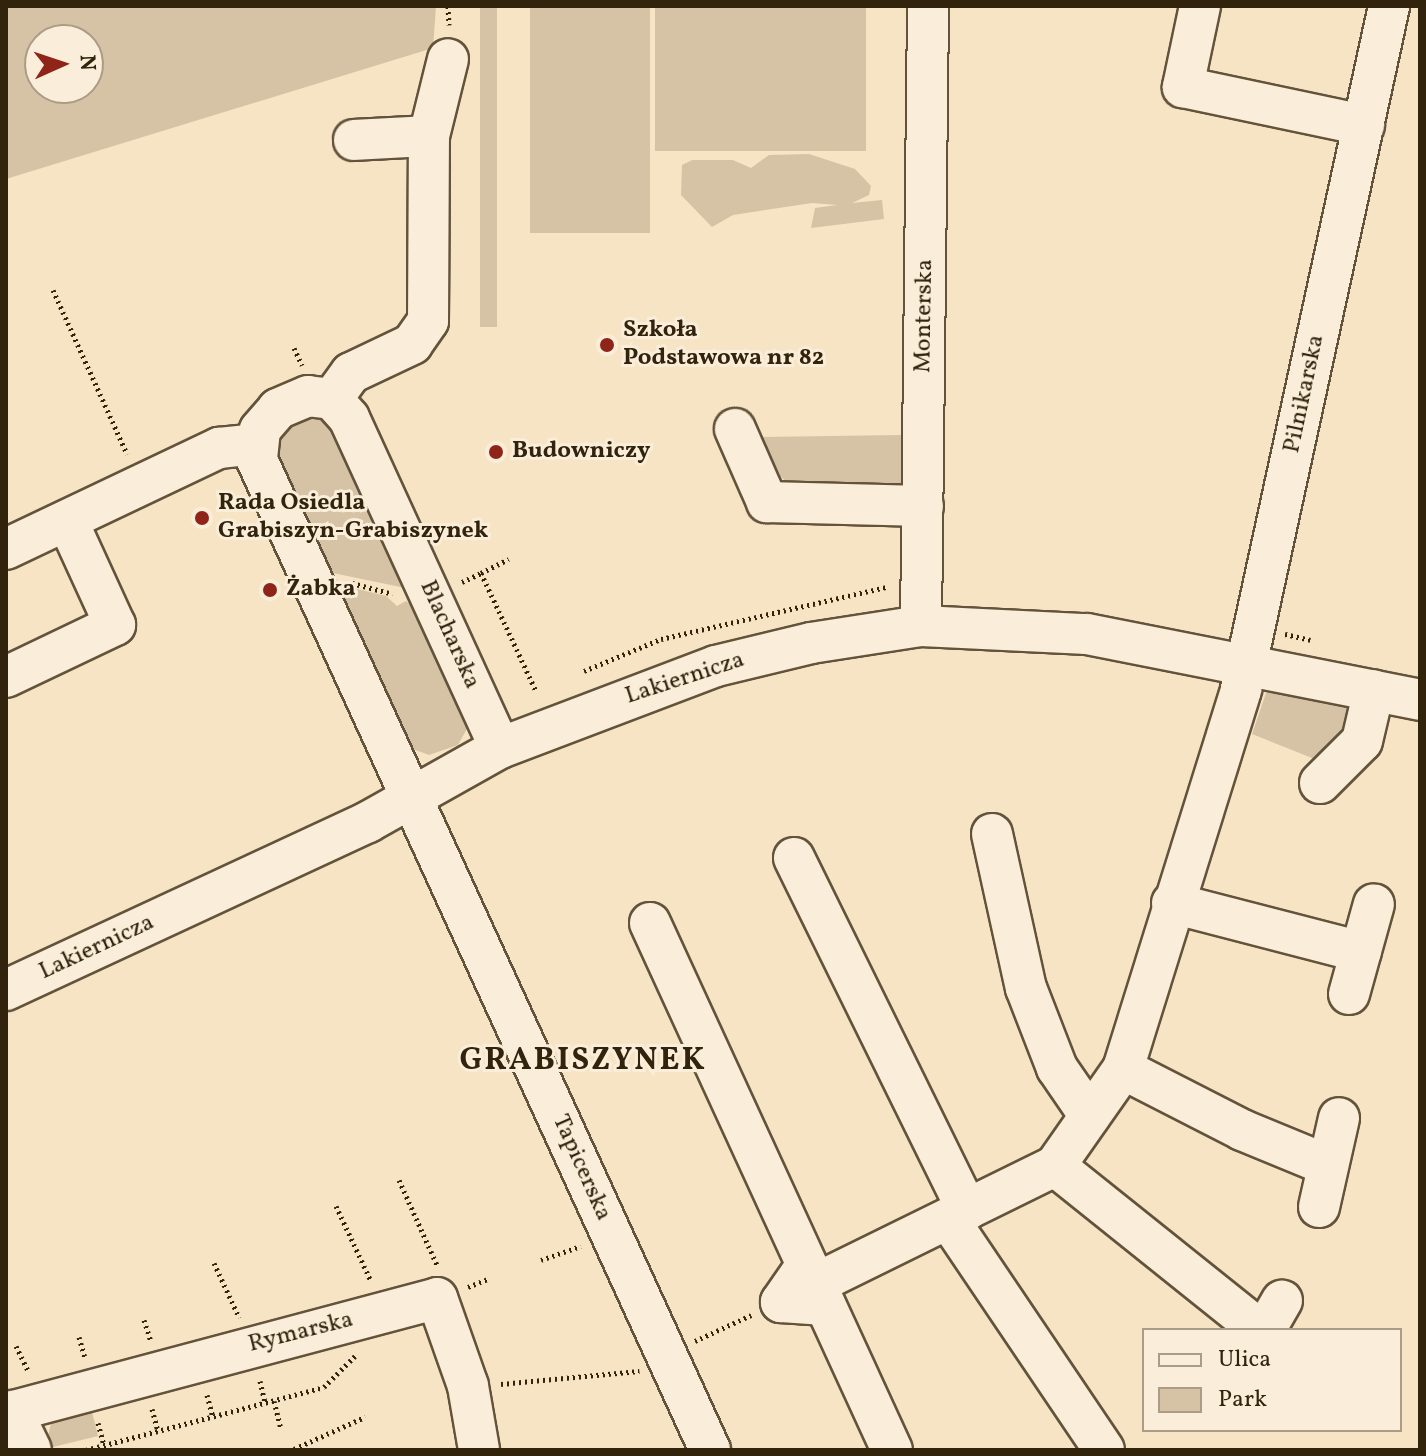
<!DOCTYPE html>
<meta charset="utf-8">
<style>
body{margin:0}
#map{position:relative;width:1426px;height:1456px;overflow:hidden;background:#f7e4c4;font-family:Vollkorn,serif}
div>[style]{position:absolute}
.green>*{inset:0;background:#d6c3a5;transform-origin:0 0}
.path>*{height:5px;margin-top:-2.5px;transform-origin:0;background:repeating-linear-gradient(90deg,#32230d 0 2px,transparent 0 6px)}
.roads{filter:drop-shadow(2px 0 #63533b) drop-shadow(-2px 0 #63533b) drop-shadow(0 2px #63533b) drop-shadow(0 -2px #63533b)}
.minor>*{height:40px;margin:-20px;padding:0 20px;transform-origin:20px;border-radius:20px;background:#faedd9}
.dots>*{width:22px;height:22px;translate:-50% -50%;box-sizing:border-box;border:4px solid #faedd9;border-radius:50%}
span{translate:-50% -50%;white-space:nowrap;text-align:center;line-height:1.15;-webkit-text-stroke:6px #faedd9;paint-order:stroke}
.street-label{font-size:24px;color:#32230d}
.poi-label{font-size:24px;color:#32230d;font-weight:700}
.left{translate:0 -50%;text-align:left}
.district-label{font-size:32px;color:#32230d;font-weight:700;letter-spacing:2px}
.frame{position:absolute;inset:0;border:8px solid #32230d;pointer-events:none}
.legend{position:absolute;left:1142px;top:1328px;width:260px;height:104px;box-sizing:border-box;background:#faedd9;border:2px solid #aa9c87;margin:0;padding:10px 14px;list-style:none;font-size:24px;color:#32230d}
.legend li{display:flex;align-items:center;gap:16px;height:40px}
.legend b{width:40px;border:2px solid #aa9c87}
.north{position:absolute;left:24px;top:24px;width:80px;height:80px;box-sizing:border-box;background:#faedd9;border:2px solid #aa9c87;border-radius:50%;rotate:87deg;font-size:22px;font-weight:700;line-height:32px;text-align:center;color:#32230d}
.north::after{content:'';display:block;margin:auto;width:28px;height:36px;background:#8f2418;clip-path:polygon(50% 0,100% 100%,50% 72%,0 100%)}
</style>
<div id="map">
<div class="green">
<i style="clip-path:polygon(evenodd,6px 6px,436px 6px,433px 48px,6px 179px,6px 6px,40px 40px,88px 40px,88px 88px,40px 88px,40px 40px)"></i>
<i style="left:480px;top:6px;width:17px;height:321px"></i>
<i style="left:530px;top:6px;width:120px;height:227px"></i>
<i style="left:655px;top:6px;width:211px;height:145px"></i>
<i style="clip-path:polygon(809px 154px,855px 169px,871px 186px,869px 195px,852px 203px,882px 200px,884px 219px,811px 228px,815px 208px,837px 205px,812px 203px,733px 215px,712px 227px,681px 195px,682px 165px,692px 160px,733px 160px,751px 168px,769px 155px)"></i>
<i style="clip-path:polygon(320px 414px,330px 420px,410px 589px,328px 572px,274px 457px,278px 431px,286px 423px)"></i>
<i style="clip-path:polygon(901px 435px,901px 485px,791px 486px,780px 476px,761px 437px)"></i>
<i style="clip-path:polygon(341px 585px,386px 596px,397px 606px,406px 601px,422px 614px,469px 725px,458px 745px,429px 755px,413px 749px,334px 588px)"></i>
<i style="clip-path:polygon(1277px 690px,1363px 708px,1327px 764px,1252px 734px,1266px 693px)"></i>
<i style="clip-path:polygon(89px 1400px,98px 1436px,45px 1449px,52px 1419px)"></i>
</div>
<div class="path">
<i style="left:448px;top:6px;width:19px;rotate:87deg"></i>
<i style="left:53px;top:290px;width:180px;rotate:65.7deg"></i>
<i style="left:294px;top:348px;width:19px;rotate:65deg"></i>
<i style="left:481px;top:573px;width:31px;rotate:-27deg"></i>
<i style="left:462px;top:582px;width:21px;rotate:-25deg"></i>
<i style="left:481px;top:573px;width:130px;rotate:65deg"></i>
<i style="left:352px;top:583px;width:42px;rotate:15deg"></i>
<i style="left:1285px;top:634px;width:26px;rotate:13deg"></i>
<i style="left:584px;top:671px;width:83px;rotate:-22.6deg"></i>
<i style="left:661px;top:639px;width:232px;rotate:-13deg"></i>
<i style="left:399px;top:1180px;width:95px;rotate:65.9deg"></i>
<i style="left:336px;top:1206px;width:83px;rotate:65deg"></i>
<i style="left:541px;top:1260px;width:42px;rotate:-19.3deg"></i>
<i style="left:214px;top:1263px;width:60px;rotate:65.2deg"></i>
<i style="left:468px;top:1287px;width:22px;rotate:-22deg"></i>
<i style="left:144px;top:1320px;width:23px;rotate:72deg"></i>
<i style="left:79px;top:1337px;width:22px;rotate:74deg"></i>
<i style="left:695px;top:1341px;width:62px;rotate:-24.9deg"></i>
<i style="left:16px;top:1346px;width:28px;rotate:64deg"></i>
<i style="left:260px;top:1381px;width:23px;rotate:77deg"></i>
<i style="left:501px;top:1384px;width:139px;rotate:-5.4deg"></i>
<i style="left:207px;top:1395px;width:23px;rotate:75deg"></i>
<i style="left:274px;top:1401px;width:29px;rotate:76deg"></i>
<i style="left:152px;top:1409px;width:23px;rotate:75deg"></i>
<i style="left:98px;top:1423px;width:23px;rotate:75deg"></i>
<i style="left:294px;top:1449px;width:78px;rotate:-24.3deg"></i>
<i style="left:86px;top:1450px;width:246px;rotate:-14.8deg"></i>
<i style="left:324px;top:1387px;width:44px;rotate:-45deg"></i>
</div>
<div class="roads">
<div class="minor">
<i style="left:1200px;top:6px;width:83px;rotate:101.9deg"></i>
<i style="left:1183px;top:87px;width:185px;rotate:11.9deg"></i>
<i style="left:354px;top:140px;width:75px;rotate:-3.1deg"></i>
<i style="left:332px;top:399px;width:32px;rotate:-54deg"></i>
<i style="left:351px;top:373px;width:68px;rotate:-25.4deg"></i>
<i style="left:412px;top:344px;width:28px;rotate:-55deg"></i>
<i style="left:428px;top:321px;width:185px;rotate:-89.7deg"></i>
<i style="left:429px;top:136px;width:79px;rotate:-76.1deg"></i>
<i style="left:735px;top:429px;width:80px;rotate:66.3deg"></i>
<i style="left:767px;top:502px;width:156px;rotate:1.5deg"></i>
<i style="left:6px;top:549px;width:236px;rotate:-25.4deg"></i>
<i style="left:219px;top:448px;width:37px;rotate:-6deg"></i>
<i style="left:921px;top:626px;width:620px;rotate:-89.35deg"></i>
<i style="left:6px;top:677px;width:121px;rotate:-25.5deg"></i>
<i style="left:115px;top:625px;width:115px;rotate:-114.6deg"></i>
<i style="left:500px;top:748px;width:363px;rotate:-114.6deg"></i>
<i style="left:349px;top:418px;width:25px;rotate:-132deg"></i>
<i style="left:332px;top:399px;width:24px;rotate:-173deg"></i>
<i style="left:308px;top:396px;width:33px;rotate:157deg"></i>
<i style="left:278px;top:409px;width:28px;rotate:131deg"></i>
<i style="left:260px;top:430px;width:30px;rotate:96deg"></i>
<i style="left:257px;top:460px;width:1089px;rotate:65.41deg"></i>
<i style="left:1320px;top:783px;width:59px;rotate:-45deg"></i>
<i style="left:1362px;top:741px;width:52px;rotate:-76.8deg"></i>
<i style="left:992px;top:834px;width:158px;rotate:77.6deg"></i>
<i style="left:1026px;top:988px;width:86px;rotate:68.8deg"></i>
<i style="left:1057px;top:1068px;width:58px;rotate:55.5deg"></i>
<i style="left:794px;top:858px;width:392px;rotate:63.8deg"></i>
<i style="left:1172px;top:903px;width:195px;rotate:14.5deg"></i>
<i style="left:650px;top:923px;width:580px;rotate:65.34deg"></i>
<i style="left:6px;top:990px;width:399px;rotate:-24.9deg"></i>
<i style="left:368px;top:822px;width:151px;rotate:-29.3deg"></i>
<i style="left:500px;top:748px;width:231px;rotate:-20.8deg"></i>
<i style="left:716px;top:666px;width:98px;rotate:-13.6deg"></i>
<i style="left:811px;top:643px;width:111px;rotate:-8.8deg"></i>
<i style="left:921px;top:626px;width:166px;rotate:2.8deg"></i>
<i style="left:1087px;top:634px;width:339px;rotate:11.2deg"></i>
<i style="left:1349px;top:994px;width:93px;rotate:-74.5deg"></i>
<i style="left:1123px;top:1069px;width:134px;rotate:27.1deg"></i>
<i style="left:1242px;top:1130px;width:92px;rotate:22.4deg"></i>
<i style="left:1055px;top:1166px;width:263px;rotate:38.7deg"></i>
<i style="left:1319px;top:1207px;width:91px;rotate:-77.3deg"></i>
<i style="left:949px;top:1220px;width:277px;rotate:56deg"></i>
<i style="left:806px;top:1266px;width:44px;rotate:124.8deg"></i>
<i style="left:781px;top:1302px;width:44px;rotate:3.9deg"></i>
<i style="left:815px;top:1284px;width:267px;rotate:-26.2deg"></i>
<i style="left:1055px;top:1166px;width:118px;rotate:-55deg"></i>
<i style="left:1123px;top:1069px;width:398px;rotate:-72.7deg"></i>
<i style="left:1241px;top:689px;width:699px;rotate:-77.77deg"></i>
<i style="left:1265px;top:1330px;width:34px;rotate:-60deg"></i>
<i style="left:12px;top:1411px;width:43px;rotate:64deg"></i>
<i style="left:6px;top:1413px;width:446px;rotate:-14.9deg"></i>
<i style="left:437px;top:1298px;width:93px;rotate:70.6deg"></i>
<i style="left:468px;top:1386px;width:65px;rotate:80.2deg"></i>
</div>
</div>
<div class="dots">
<i style="left:607px;top:345px;background:#8f2418"></i>
<i style="left:496px;top:452px;background:#8f2418"></i>
<i style="left:202px;top:518px;background:#8f2418"></i>
<i style="left:270px;top:590px;background:#8f2418"></i>
</div>
<div class="street-label">
<span style="left:925px;top:316px;rotate:-89deg">Monterska</span>
<span style="left:1305px;top:394px;rotate:-78deg">Pilnikarska</span>
<span style="left:449px;top:635px;rotate:66deg">Blacharska</span>
<span style="left:685px;top:679px;rotate:-18deg">Lakiernicza</span>
<span style="left:97px;top:948px;rotate:-25deg">Lakiernicza</span>
<span style="left:581px;top:1168px;rotate:66deg">Tapicerska</span>
<span style="left:301px;top:1333px;rotate:-14deg">Rymarska</span>
</div>
<div class="poi-label">
<span class="left" style="left:623px;top:345px">Szkoła<br>Podstawowa nr 82</span>
<span class="left" style="left:512px;top:452px">Budowniczy</span>
<span class="left" style="left:218px;top:518px">Rada Osiedla<br>Grabiszyn-Grabiszynek</span>
<span class="left" style="left:286px;top:590px">Żabka</span>
</div>
<div class="district-label">
<span style="left:583px;top:1061px">GRABISZYNEK</span>
</div>
<div class="frame"></div>
<ul class="legend">
<li><b style="height:10px;background:#faedd9"></b>Ulica</li>
<li><b style="height:22px;background:#d6c3a5"></b>Park</li>
</ul>
<div class="north">N</div>
</div>
